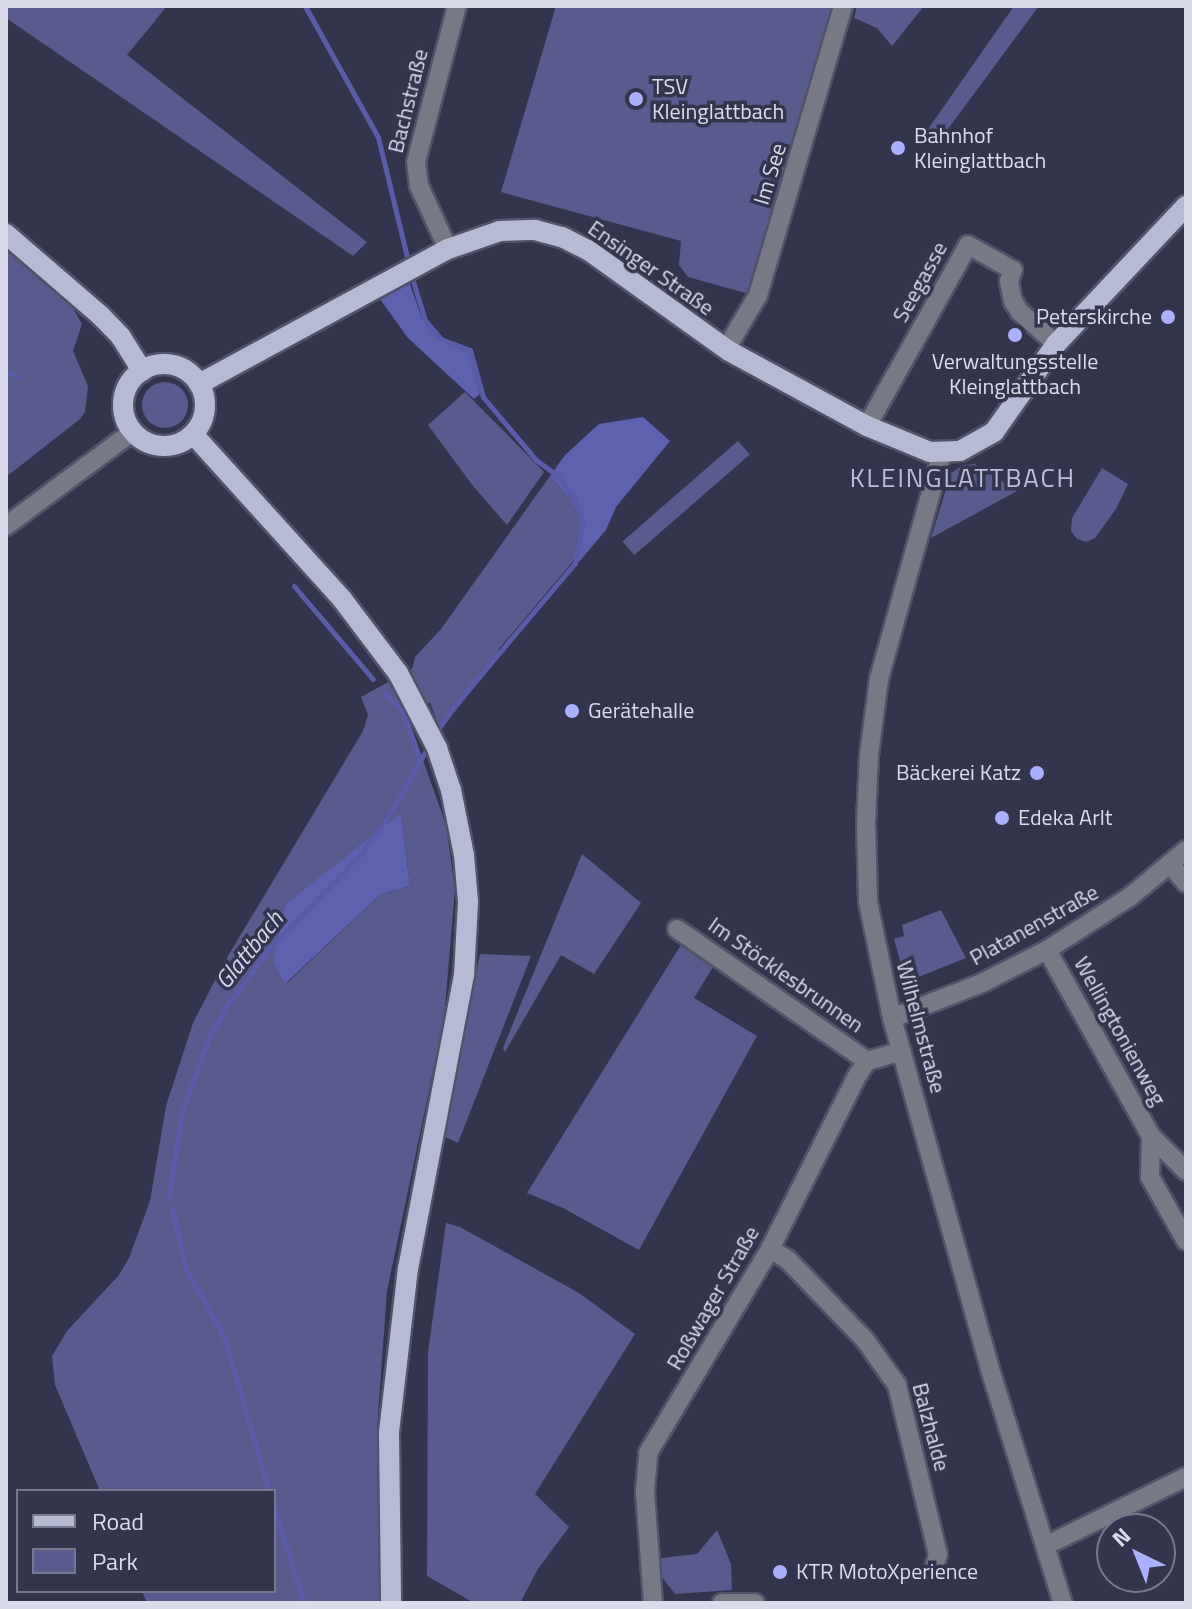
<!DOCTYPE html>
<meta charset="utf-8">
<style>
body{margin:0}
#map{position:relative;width:1192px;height:1609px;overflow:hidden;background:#33354e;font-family:"Titillium Web",sans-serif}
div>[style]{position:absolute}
.green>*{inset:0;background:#585b8c;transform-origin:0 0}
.round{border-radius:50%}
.forest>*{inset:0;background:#5e61ad}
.stream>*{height:5px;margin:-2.5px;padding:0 2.5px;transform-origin:2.5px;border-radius:2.5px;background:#5a5ca8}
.roads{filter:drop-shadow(2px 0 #51536a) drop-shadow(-2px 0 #51536a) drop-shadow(0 2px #51536a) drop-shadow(0 -2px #51536a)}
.minor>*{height:18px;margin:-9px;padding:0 9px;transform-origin:9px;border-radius:9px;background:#787986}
.major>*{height:20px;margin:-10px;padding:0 10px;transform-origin:10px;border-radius:10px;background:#b7bad5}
.major>.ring{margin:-10px;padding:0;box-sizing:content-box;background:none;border:20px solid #b7bad5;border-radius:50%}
.dots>*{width:22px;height:22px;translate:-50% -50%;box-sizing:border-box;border:4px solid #33354e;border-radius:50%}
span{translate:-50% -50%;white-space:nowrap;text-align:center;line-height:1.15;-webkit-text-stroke:7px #33354e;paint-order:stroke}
.poi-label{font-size:22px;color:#dadcec}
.left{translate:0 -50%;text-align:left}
.right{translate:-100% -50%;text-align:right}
.street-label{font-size:22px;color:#dadcec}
.water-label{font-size:24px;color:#d3d6ec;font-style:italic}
.quarter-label{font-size:26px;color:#b9bcdc;letter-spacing:2px}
.frame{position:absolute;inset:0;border:8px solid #dadcec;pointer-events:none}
.legend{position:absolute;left:16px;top:1489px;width:260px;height:104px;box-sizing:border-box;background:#33354e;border:2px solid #76788d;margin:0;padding:10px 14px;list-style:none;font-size:24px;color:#dadcec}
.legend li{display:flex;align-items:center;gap:16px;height:40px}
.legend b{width:40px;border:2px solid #76788d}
.north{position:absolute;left:1096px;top:1513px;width:80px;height:80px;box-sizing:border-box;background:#33354e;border:2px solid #76788d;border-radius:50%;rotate:317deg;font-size:22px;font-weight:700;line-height:32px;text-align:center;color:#dadcec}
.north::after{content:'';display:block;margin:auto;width:28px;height:36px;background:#aab0fb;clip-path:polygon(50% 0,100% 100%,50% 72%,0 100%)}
</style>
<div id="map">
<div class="green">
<i style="clip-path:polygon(6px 6px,167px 6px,127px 55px,367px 242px,353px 256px,6px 18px)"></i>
<i style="clip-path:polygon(556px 6px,833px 6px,775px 215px,749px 294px,688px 277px,679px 265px,681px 241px,501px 192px)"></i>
<i style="clip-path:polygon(857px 6px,924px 6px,892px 46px,877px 28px,854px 18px)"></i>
<i style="clip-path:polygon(1014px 6px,1039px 6px,945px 133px,935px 141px,926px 132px)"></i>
<i style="clip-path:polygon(6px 244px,63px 291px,82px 324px,73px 351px,88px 386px,85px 412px,80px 419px,6px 477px)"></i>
<i class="round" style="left:142px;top:382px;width:46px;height:46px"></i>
<i style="clip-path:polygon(465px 392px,544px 472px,507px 525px,473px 486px,428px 425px)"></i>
<i style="left:738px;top:441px;width:18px;height:153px;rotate:49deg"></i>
<i style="clip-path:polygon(975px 464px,1017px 491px,931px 538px,951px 473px,963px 465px)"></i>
<i style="clip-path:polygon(1102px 468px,1128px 484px,1116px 509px,1095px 538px,1086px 542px,1077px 539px,1071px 531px,1072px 518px)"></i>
<i style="clip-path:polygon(evenodd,550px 476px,570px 499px,580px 520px,574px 560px,498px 650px,502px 653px,440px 730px,430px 702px,408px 718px,446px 825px,455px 889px,444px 1019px,387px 1291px,377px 1429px,380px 1603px,147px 1603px,142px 1591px,274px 1591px,274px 1491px,100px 1491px,55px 1385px,52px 1356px,67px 1331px,119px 1275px,129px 1258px,150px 1201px,166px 1106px,193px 1023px,225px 961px,363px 731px,368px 715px,361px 697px,412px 669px,415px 657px,441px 629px,550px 476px,401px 814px,410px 886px,381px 894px,286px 984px,401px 814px)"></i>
<i style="clip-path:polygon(582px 854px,641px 903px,594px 974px,561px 955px,505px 1052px,503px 1048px)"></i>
<i style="clip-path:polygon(941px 910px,966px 958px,906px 982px,894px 939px,904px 936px,902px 925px)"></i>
<i style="clip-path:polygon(684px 940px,716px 962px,694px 998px,757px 1036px,639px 1250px,563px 1208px,527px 1193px)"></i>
<i style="clip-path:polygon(480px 954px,531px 956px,458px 1143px,443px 1136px)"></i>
<i style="clip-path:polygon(446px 1223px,460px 1227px,579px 1293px,635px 1334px,535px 1494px,569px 1527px,538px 1569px,520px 1603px,474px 1603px,427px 1576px,428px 1352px)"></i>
<i style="clip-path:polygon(717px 1530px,731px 1564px,732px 1590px,675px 1594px,661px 1576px,661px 1558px,697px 1554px)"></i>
</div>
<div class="forest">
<i style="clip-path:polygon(408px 279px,423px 321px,439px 339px,469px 353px,480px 394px,474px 399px,408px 338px,377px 295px)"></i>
<i style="clip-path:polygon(643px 417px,670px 441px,616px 507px,606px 530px,579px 562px,574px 560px,580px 520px,570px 499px,550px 476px,565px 455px,599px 424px)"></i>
<i style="clip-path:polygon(401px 813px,410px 886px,381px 894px,285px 984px,273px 961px,286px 904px)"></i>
</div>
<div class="stream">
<i style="left:305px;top:6px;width:150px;rotate:60.9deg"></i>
<i style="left:378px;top:137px;width:132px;rotate:76.4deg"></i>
<i style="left:411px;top:275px;width:47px;rotate:72.7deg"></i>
<i style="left:425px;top:320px;width:25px;rotate:50deg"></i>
<i style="left:441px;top:339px;width:31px;rotate:21deg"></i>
<i style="left:470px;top:350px;width:49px;rotate:74.5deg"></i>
<i style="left:483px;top:397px;width:82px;rotate:49.9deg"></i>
<i style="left:536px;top:460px;width:26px;rotate:36deg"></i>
<i style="left:557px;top:475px;width:27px;rotate:54deg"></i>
<i style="left:573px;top:497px;width:25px;rotate:67deg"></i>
<i style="left:583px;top:520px;width:44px;rotate:100.5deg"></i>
<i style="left:575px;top:563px;width:186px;rotate:130.2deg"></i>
<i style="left:455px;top:705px;width:35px;rotate:125deg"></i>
<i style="left:6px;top:372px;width:12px;rotate:20deg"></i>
<i style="left:294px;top:586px;width:122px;rotate:49.7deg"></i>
<i style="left:385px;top:694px;width:23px;rotate:43deg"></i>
<i style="left:402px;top:710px;width:50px;rotate:70.1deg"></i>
<i style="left:169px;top:1196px;width:86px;rotate:-81.3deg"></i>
<i style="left:182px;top:1111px;width:81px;rotate:-69.8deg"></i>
<i style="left:210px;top:1035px;width:36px;rotate:-60deg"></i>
<i style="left:228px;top:1004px;width:69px;rotate:-53.3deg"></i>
<i style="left:269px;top:949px;width:132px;rotate:-45.9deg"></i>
<i style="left:361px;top:854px;width:55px;rotate:-54.6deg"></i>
<i style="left:393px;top:809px;width:76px;rotate:-60.7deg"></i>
<i style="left:172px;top:1209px;width:62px;rotate:76.9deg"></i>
<i style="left:186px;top:1269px;width:78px;rotate:60.8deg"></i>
<i style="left:224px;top:1337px;width:160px;rotate:73.7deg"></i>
<i style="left:274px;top:1508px;width:100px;rotate:72.5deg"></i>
</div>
<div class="roads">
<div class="minor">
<i style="left:448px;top:249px;width:69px;rotate:-114.7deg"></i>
<i style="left:419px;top:186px;width:24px;rotate:-97deg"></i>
<i style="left:416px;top:162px;width:161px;rotate:-75.3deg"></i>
<i style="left:726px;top:349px;width:63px;rotate:-59.3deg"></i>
<i style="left:758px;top:295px;width:301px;rotate:-73.6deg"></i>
<i style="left:867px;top:426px;width:207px;rotate:-60.8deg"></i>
<i style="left:968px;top:245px;width:51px;rotate:29.1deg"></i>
<i style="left:1013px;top:270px;width:12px;rotate:110deg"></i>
<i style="left:1009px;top:281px;width:20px;rotate:79deg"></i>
<i style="left:1013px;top:301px;width:13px;rotate:58deg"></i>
<i style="left:1020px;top:312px;width:48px;rotate:41.6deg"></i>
<i style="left:942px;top:453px;width:235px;rotate:105.6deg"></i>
<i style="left:879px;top:679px;width:77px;rotate:97.5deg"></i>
<i style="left:869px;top:755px;width:69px;rotate:92.5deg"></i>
<i style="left:866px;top:824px;width:78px;rotate:88.5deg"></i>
<i style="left:868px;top:902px;width:118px;rotate:78.3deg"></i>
<i style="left:892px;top:1018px;width:361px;rotate:74.4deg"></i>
<i style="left:989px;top:1366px;width:248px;rotate:72.7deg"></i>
<i style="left:6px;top:526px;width:157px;rotate:-36.7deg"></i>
<i style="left:1170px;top:864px;width:25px;rotate:50deg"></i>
<i style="left:677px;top:929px;width:231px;rotate:34.8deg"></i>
<i style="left:1047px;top:950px;width:213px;rotate:60.8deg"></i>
<i style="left:1151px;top:1136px;width:41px;rotate:91.4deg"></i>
<i style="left:1150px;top:1177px;width:73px;rotate:60.6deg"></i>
<i style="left:892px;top:1018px;width:97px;rotate:-21.3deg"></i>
<i style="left:982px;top:983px;width:73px;rotate:-26.9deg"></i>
<i style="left:1047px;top:950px;width:100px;rotate:-32.7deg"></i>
<i style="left:1131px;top:896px;width:72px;rotate:-39.9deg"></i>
<i style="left:1151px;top:1136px;width:49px;rotate:45deg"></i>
<i style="left:770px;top:1249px;width:21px;rotate:31deg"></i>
<i style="left:788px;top:1260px;width:111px;rotate:46.1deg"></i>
<i style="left:865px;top:1340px;width:55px;rotate:54.6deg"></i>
<i style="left:897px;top:1385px;width:174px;rotate:76.4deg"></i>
<i style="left:938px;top:1554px;width:16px;rotate:105deg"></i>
<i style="left:1047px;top:1545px;width:155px;rotate:-26.1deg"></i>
<i style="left:653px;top:1603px;width:112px;rotate:-94.1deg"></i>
<i style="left:645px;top:1491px;width:38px;rotate:-85deg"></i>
<i style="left:648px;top:1453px;width:238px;rotate:-59.1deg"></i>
<i style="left:770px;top:1249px;width:194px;rotate:-63.3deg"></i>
<i style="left:857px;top:1076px;width:18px;rotate:-56deg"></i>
<i style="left:867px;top:1061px;width:36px;rotate:-16deg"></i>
<i style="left:722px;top:1603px;width:33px"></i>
</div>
<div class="major">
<i style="left:6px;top:234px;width:125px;rotate:40.8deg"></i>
<i style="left:101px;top:316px;width:29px;rotate:46deg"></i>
<i style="left:121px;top:337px;width:40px;rotate:58deg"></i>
<i class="ring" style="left:123px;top:364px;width:62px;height:62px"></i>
<i style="left:199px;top:384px;width:283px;rotate:-28.5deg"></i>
<i style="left:448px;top:249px;width:55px;rotate:-19.1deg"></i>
<i style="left:500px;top:231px;width:35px;rotate:-2deg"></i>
<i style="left:535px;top:230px;width:28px;rotate:15deg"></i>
<i style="left:562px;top:237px;width:29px;rotate:27deg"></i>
<i style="left:588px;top:250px;width:173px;rotate:35.6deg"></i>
<i style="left:729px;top:351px;width:157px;rotate:28.5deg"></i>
<i style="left:867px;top:426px;width:68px;rotate:22.4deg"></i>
<i style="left:930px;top:452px;width:30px;rotate:-2deg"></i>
<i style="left:960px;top:451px;width:39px;rotate:-29deg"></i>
<i style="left:994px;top:432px;width:108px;rotate:-54.8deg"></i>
<i style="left:1056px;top:344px;width:190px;rotate:-46.7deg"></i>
<i style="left:193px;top:434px;width:222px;rotate:47.9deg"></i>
<i style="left:342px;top:599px;width:93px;rotate:52.9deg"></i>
<i style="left:398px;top:673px;width:85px;rotate:62.5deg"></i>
<i style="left:437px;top:748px;width:44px;rotate:71.6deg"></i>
<i style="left:451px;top:790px;width:66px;rotate:78.7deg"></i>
<i style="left:464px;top:855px;width:47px;rotate:85.1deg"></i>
<i style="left:468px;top:902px;width:73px;rotate:93.1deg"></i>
<i style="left:464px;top:975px;width:298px;rotate:100.8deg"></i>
<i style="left:408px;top:1268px;width:166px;rotate:96.6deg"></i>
<i style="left:389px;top:1433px;width:170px;rotate:89.3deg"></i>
</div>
</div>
<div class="dots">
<i style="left:636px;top:99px;background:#aab0fb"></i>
<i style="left:898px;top:148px;background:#aab0fb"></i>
<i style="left:1168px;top:317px;background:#aab0fb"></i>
<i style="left:1015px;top:335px;background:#aab0fb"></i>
<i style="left:572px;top:711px;background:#aab0fb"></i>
<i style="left:1037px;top:773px;background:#aab0fb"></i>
<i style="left:1002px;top:818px;background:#aab0fb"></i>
<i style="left:780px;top:1572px;background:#aab0fb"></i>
</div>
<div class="poi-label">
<span class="left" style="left:652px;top:99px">TSV<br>Kleinglattbach</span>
<span class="left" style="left:914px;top:148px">Bahnhof<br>Kleinglattbach</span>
<span class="right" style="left:1152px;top:317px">Peterskirche</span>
<span style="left:1015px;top:374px">Verwaltungsstelle<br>Kleinglattbach</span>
<span class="left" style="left:588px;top:711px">Gerätehalle</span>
<span class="right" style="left:1021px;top:773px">Bäckerei Katz</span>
<span class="left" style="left:1018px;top:818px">Edeka Arlt</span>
<span class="left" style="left:796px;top:1572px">KTR MotoXperience</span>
</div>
<div class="street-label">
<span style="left:408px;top:101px;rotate:-76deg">Bachstraße</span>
<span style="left:770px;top:174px;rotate:-73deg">Im See</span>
<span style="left:651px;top:268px;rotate:35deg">Ensinger Straße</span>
<span style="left:920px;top:282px;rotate:-61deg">Seegasse</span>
<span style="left:1034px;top:925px;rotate:-29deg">Platanenstraße</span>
<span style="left:786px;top:975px;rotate:35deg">Im Stöcklesbrunnen</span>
<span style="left:921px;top:1027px;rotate:75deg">Wilhelmstraße</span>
<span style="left:1120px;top:1031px;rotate:61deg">Wellingtonienweg</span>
<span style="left:713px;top:1298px;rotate:-60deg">Roßwager Straße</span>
<span style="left:931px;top:1427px;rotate:75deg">Balzhalde</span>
</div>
<div class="water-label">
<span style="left:249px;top:950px;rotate:-51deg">Glattbach</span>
</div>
<div class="quarter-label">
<span style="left:963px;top:478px">KLEINGLATTBACH</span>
</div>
<div class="frame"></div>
<ul class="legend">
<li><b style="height:10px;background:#b7bad5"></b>Road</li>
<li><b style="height:22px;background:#585b8c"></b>Park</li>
</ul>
<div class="north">N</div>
</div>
